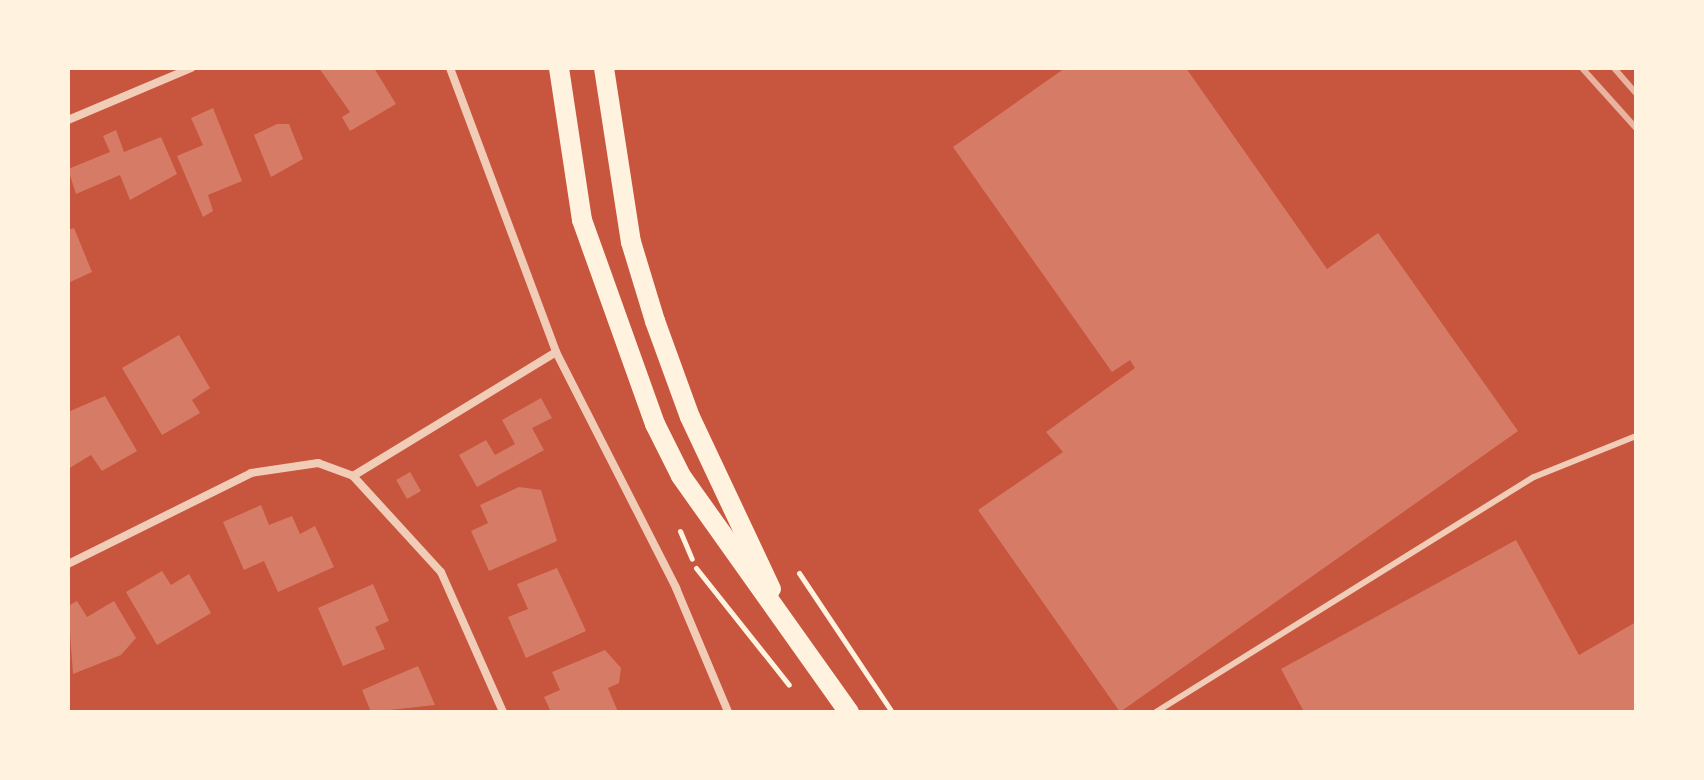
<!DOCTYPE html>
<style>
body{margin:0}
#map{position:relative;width:1704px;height:780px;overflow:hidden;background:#c8553d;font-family:Helvetica,sans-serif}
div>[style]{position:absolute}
.building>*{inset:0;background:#d67c66;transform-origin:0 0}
.path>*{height:5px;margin:-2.5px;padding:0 2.5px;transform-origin:2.5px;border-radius:2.5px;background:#fff3e0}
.service>*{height:6px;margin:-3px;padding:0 3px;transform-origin:3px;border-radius:3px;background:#f1ccb7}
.minor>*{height:8px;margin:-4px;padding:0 4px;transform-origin:4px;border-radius:4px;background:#f1ccb7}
.primary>*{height:20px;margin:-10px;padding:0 10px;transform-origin:10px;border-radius:10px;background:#fff3e0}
.rail>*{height:6px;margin:-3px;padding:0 3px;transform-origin:3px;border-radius:3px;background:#e9b49f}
span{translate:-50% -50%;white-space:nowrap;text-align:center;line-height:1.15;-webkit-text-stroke:6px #fff3e0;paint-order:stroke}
.frame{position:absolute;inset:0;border:70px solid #fff3e0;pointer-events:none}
</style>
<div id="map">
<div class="building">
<i style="clip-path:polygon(319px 68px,374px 68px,396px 104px,350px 131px,342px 117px,350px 112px)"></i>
<i style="clip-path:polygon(1065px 68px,1186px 68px,1327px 269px,1378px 233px,1518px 431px,1120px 712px,978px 510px,1063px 452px,1046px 432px,1135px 368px,1130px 360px,1112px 372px,953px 147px)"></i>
<i style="clip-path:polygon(213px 108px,242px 181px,208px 195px,213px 211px,203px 217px,177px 156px,203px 145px,191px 118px)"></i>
<i style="clip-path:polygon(277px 124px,289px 124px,303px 159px,271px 177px,254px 135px)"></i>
<i style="clip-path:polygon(116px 130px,124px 152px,161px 137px,177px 174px,130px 200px,120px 175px,76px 194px,68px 169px,110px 152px,103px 136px)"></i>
<i style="clip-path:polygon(74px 228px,92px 272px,68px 283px,68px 230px)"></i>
<i style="clip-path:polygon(179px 335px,210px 388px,192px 400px,200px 413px,162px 435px,122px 368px)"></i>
<i style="clip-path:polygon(105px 396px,137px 451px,102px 471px,91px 455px,68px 469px,68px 412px)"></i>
<i style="clip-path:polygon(541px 398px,552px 418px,532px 428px,544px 450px,477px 487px,459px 455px,486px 440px,495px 455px,515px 444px,502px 420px)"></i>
<i style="left:410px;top:472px;width:22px;height:16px;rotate:60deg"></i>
<i style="clip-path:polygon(519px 487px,541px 490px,557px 541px,489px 571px,471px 531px,488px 523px,480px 505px)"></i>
<i style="clip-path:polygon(261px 505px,269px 525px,292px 516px,300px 534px,315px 526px,334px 567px,278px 592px,264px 561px,244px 570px,223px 522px)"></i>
<i style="clip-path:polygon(1516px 540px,1579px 655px,1636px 622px,1636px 712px,1304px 712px,1281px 669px)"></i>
<i style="clip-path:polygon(557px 568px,586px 631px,526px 658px,508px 617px,528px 609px,517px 584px)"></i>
<i style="clip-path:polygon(162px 571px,171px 585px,189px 574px,211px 613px,157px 645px,126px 592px)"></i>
<i style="clip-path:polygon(373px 584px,389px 621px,375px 627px,385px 649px,343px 666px,318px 608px)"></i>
<i style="clip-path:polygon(77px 601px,87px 617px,114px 601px,136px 638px,121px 655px,73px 674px,68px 606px)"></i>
<i style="clip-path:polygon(605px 650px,621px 668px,619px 683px,608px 688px,618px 712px,551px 712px,544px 697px,560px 690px,552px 672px)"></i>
<i style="clip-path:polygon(418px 666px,435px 705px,371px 712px,362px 690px)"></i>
</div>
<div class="path">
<i style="left:680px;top:531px;width:30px;rotate:67deg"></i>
<i style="left:696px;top:568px;width:149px;rotate:51.5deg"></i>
<i style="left:799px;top:573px;width:167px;rotate:56.2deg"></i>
</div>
<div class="service">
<i style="left:1156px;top:712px;width:445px;rotate:-31.9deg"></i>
<i style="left:1534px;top:477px;width:110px;rotate:-21.9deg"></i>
</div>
<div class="minor">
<i style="left:450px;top:68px;width:303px;rotate:69.5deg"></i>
<i style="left:556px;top:352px;width:265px;rotate:63deg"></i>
<i style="left:676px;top:588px;width:134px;rotate:67.2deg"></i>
<i style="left:68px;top:120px;width:134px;rotate:-22.9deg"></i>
<i style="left:353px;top:476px;width:238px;rotate:-31.4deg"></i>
<i style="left:68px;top:564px;width:204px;rotate:-26.4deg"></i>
<i style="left:251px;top:473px;width:68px;rotate:-8.5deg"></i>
<i style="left:318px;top:463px;width:37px;rotate:20deg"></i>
<i style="left:353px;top:476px;width:130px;rotate:47.5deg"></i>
<i style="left:441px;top:572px;width:153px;rotate:66.1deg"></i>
</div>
<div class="primary">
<i style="left:559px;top:68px;width:154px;rotate:81.4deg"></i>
<i style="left:582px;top:220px;width:217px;rotate:70.3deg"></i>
<i style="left:655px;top:424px;width:58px;rotate:63.4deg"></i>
<i style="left:681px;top:476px;width:290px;rotate:54.6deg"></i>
<i style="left:604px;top:68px;width:176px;rotate:81.2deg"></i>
<i style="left:631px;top:242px;width:83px;rotate:73.1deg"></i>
<i style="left:655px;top:321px;width:102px;rotate:70deg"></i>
<i style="left:690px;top:417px;width:190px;rotate:64.8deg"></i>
</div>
<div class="rail">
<i style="left:1582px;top:68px;width:81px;rotate:48deg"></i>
<i style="left:1614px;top:68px;width:33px;rotate:49deg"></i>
</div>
<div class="frame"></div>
</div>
